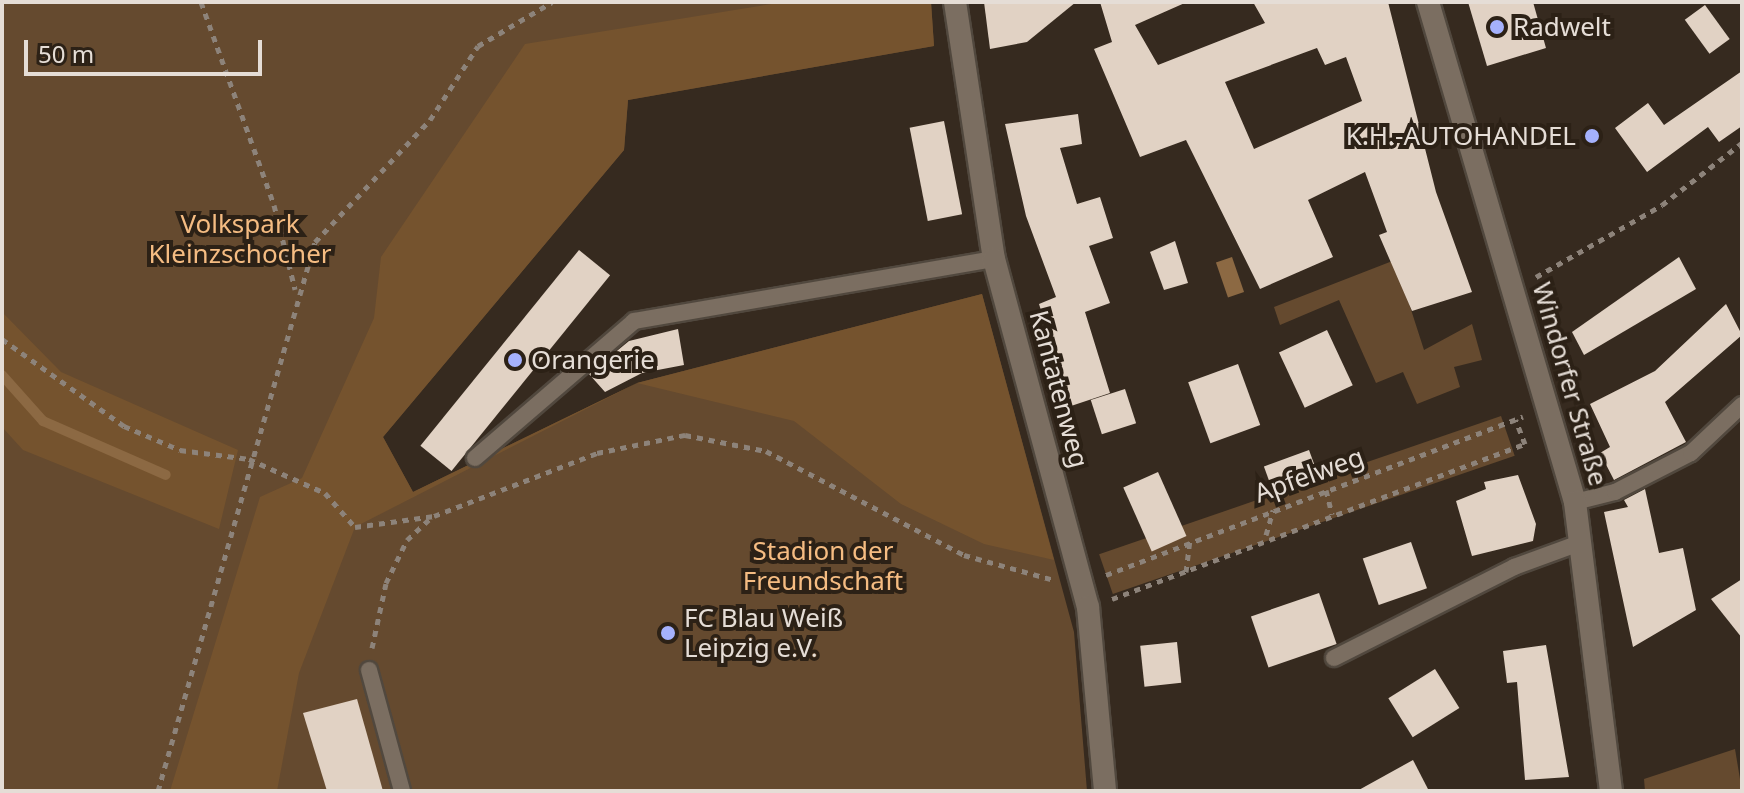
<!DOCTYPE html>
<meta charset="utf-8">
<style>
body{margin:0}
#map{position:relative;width:1744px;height:793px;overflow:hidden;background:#362a1f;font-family:"Noto Sans",sans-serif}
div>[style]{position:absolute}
.green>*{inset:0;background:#654a2f;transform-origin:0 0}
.forest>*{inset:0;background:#75532e}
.water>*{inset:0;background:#8c6943;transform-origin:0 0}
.stream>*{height:10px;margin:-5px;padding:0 5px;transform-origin:5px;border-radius:5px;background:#8c6943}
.building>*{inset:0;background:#e1d2c4;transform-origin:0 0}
.path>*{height:5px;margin-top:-2.5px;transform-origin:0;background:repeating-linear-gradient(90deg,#8d837a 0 6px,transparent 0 12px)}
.roads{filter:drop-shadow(2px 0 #51483e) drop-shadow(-2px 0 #51483e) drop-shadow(0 2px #51483e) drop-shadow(0 -2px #51483e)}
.service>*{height:16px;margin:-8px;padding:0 8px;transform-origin:8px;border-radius:8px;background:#7b6e61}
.minor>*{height:22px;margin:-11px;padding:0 11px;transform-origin:11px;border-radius:11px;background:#7b6e61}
.tertiary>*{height:22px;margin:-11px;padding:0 11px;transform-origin:11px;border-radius:11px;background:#7b6e61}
.dots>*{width:22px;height:22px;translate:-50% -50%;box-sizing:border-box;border:4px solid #2c2116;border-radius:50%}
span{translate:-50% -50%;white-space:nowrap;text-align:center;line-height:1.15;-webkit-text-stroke:8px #2c2116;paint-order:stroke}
.poi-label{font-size:26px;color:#e5ddd6}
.left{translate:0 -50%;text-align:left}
.right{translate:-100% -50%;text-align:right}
.park-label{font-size:26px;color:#f5bc82}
.street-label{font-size:26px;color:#e5ddd6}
.frame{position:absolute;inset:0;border:4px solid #e5ddd6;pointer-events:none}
.scale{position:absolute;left:24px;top:40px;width:238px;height:36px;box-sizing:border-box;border:4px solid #e5ddd6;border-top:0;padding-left:10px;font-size:24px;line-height:28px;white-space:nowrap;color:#e5ddd6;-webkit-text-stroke:6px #2c2116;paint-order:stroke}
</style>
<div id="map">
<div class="green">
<i style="clip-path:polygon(2px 2px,931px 2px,934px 46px,628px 100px,624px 150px,383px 437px,413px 492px,637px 383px,982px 294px,1074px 632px,1087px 791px,2px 791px)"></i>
<i style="clip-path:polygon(1395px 260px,1424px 350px,1472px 324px,1482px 360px,1454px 367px,1460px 387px,1417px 404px,1403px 372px,1376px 383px,1339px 300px,1280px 325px,1274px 307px)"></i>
<i style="left:1501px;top:416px;width:42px;height:425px;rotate:71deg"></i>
<i style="clip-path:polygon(1735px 749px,1742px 791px,1645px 791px,1644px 779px)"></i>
</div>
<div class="forest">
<i style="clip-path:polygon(784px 2px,931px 2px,934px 46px,628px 100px,624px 150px,383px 437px,413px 492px,637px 383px,982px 294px,1054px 560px,984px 544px,901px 504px,794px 421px,637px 383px,355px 527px,299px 673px,277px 791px,170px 791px,260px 497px,302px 478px,374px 318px,381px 257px,525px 44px)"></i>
<i style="clip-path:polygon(2px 312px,61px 372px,238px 450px,219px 529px,23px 450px,2px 427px)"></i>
</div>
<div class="water">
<i style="left:1232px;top:257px;width:37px;height:17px;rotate:71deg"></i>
</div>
<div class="stream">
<i style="left:2px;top:375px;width:62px;rotate:48.3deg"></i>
<i style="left:43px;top:421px;width:134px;rotate:23.7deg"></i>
</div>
<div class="building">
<i style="clip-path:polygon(984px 2px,1076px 2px,1027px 42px,990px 49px)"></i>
<i style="clip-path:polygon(evenodd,1100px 2px,1187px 2px,1135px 25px,1158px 65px,1265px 23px,1253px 2px,1388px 2px,1436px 192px,1472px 292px,1412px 311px,1379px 235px,1387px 232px,1365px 172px,1308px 200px,1333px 257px,1260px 289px,1186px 140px,1140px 157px,1094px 49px,1112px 42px,1100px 2px,1317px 48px,1325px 65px,1346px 57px,1362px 101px,1254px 149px,1225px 82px,1317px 48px)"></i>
<i style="clip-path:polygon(1468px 2px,1533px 2px,1546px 48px,1487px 66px)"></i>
<i style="left:1705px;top:5px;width:42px;height:25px;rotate:54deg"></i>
<i style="clip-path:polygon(1742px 71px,1742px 126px,1719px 142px,1708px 127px,1647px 172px,1615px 128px,1648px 103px,1664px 125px)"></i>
<i style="clip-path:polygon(1078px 114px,1082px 144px,1060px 148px,1077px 204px,1100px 197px,1113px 238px,1089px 246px,1110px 303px,1085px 312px,1110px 393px,1071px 406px,1039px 304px,1056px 297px,1026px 216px,1005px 124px)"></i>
<i style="left:944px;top:121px;width:95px;height:35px;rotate:79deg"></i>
<i style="clip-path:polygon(1175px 241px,1188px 283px,1164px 290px,1150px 252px)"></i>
<i style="left:579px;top:250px;width:40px;height:252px;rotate:39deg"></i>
<i style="clip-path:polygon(1679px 257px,1696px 289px,1584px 355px,1572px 332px)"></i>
<i style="clip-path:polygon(1726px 304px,1742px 335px,1665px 402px,1686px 442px,1614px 480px,1600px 453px,1610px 447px,1590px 404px,1655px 371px)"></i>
<i style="clip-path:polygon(678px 329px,684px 365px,642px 373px,605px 392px,589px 374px,629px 341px)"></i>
<i style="left:1327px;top:330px;width:61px;height:53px;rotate:65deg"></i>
<i style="left:1238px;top:364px;width:65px;height:53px;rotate:70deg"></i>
<i style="left:1125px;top:389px;width:36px;height:36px;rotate:72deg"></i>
<i style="left:1309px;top:450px;width:32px;height:48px;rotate:70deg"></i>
<i style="left:1158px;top:472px;width:70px;height:38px;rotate:66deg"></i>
<i style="clip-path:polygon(1518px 475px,1536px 524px,1533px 541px,1472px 556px,1456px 501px,1486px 489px,1484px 482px)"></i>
<i style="clip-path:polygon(1645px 489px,1659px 553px,1683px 548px,1696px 610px,1633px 647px,1604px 512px,1628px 507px,1624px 500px)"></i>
<i style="left:1411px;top:542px;width:49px;height:51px;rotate:71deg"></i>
<i style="clip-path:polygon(1742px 579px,1742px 638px,1711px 599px)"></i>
<i style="left:1319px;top:593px;width:54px;height:72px;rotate:71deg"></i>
<i style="left:1177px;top:642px;width:41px;height:37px;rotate:84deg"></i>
<i style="clip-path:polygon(1546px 645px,1569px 777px,1525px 780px,1517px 682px,1507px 683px,1503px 651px)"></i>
<i style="left:1435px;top:669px;width:46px;height:55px;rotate:58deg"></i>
<i style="clip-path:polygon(357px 699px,383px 791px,327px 791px,303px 713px)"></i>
<i style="clip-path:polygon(1413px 760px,1429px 791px,1357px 791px)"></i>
</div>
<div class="path">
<i style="left:201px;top:2px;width:216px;rotate:70.2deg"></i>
<i style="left:274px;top:205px;width:87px;rotate:76deg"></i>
<i style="left:1536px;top:277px;width:145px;rotate:-29.7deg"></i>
<i style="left:1662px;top:205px;width:101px;rotate:-37.8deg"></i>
<i style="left:2px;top:339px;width:150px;rotate:35.5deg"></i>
<i style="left:124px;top:426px;width:61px;rotate:23.2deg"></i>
<i style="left:180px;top:450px;width:70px;rotate:7.4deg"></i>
<i style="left:249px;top:459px;width:83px;rotate:24.1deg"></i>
<i style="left:325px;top:493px;width:45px;rotate:48.6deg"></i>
<i style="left:355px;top:527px;width:80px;rotate:-7.9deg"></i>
<i style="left:434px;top:516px;width:175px;rotate:-21.1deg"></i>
<i style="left:597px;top:453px;width:90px;rotate:-11.6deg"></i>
<i style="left:685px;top:435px;width:83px;rotate:11.2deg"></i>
<i style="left:766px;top:451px;width:224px;rotate:27.7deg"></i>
<i style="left:964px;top:555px;width:93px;rotate:15.5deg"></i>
<i style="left:1326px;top:490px;width:25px;rotate:76deg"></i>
<i style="left:1266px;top:535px;width:26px;rotate:-74deg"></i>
<i style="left:1186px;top:572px;width:31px;rotate:-83deg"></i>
<i style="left:1106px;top:575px;width:446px;rotate:-20.8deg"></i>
<i style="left:1112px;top:599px;width:441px;rotate:-20.6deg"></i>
<i style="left:1525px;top:444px;width:26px;rotate:-111deg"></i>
<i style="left:372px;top:648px;width:66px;rotate:-77.8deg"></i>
<i style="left:386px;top:583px;width:48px;rotate:-64deg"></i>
<i style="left:407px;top:540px;width:35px;rotate:-43deg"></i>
<i style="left:158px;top:791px;width:571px;rotate:-74.04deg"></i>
<i style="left:315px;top:242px;width:168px;rotate:-46.7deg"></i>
<i style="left:430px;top:120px;width:88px;rotate:-57deg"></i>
<i style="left:478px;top:46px;width:86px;rotate:-30.7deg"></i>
</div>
<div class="roads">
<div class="service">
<i style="left:475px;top:458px;width:210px;rotate:-40.7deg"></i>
<i style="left:634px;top:321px;width:365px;rotate:-9.8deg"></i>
<i style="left:1575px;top:502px;width:41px;rotate:-14deg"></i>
<i style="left:1615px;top:492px;width:85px;rotate:-27.2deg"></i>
<i style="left:1691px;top:453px;width:70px;rotate:-43.3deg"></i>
<i style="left:1334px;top:658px;width:202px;rotate:-26.8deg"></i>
<i style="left:1514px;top:567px;width:72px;rotate:-20.2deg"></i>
<i style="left:369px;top:670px;width:125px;rotate:74.7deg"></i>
</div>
<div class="minor">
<i style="left:955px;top:2px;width:260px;rotate:81.4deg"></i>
<i style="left:994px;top:259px;width:360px;rotate:74.9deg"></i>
<i style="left:1088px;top:607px;width:185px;rotate:84.7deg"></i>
</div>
<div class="tertiary">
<i style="left:1428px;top:2px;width:521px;rotate:73.62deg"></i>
<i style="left:1575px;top:502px;width:291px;rotate:82.9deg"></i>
</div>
</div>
<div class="dots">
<i style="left:1497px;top:27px;background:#a5b1fc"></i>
<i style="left:1592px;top:136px;background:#a5b1fc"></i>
<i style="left:515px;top:360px;background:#a5b1fc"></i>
<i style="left:668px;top:633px;background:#a5b1fc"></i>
</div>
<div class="poi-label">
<span class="left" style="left:1513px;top:27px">Radwelt</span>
<span class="right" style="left:1576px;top:136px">K.H.-AUTOHANDEL</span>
<span class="left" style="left:531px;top:360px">Orangerie</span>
<span class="left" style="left:684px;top:633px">FC Blau Weiß<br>Leipzig e.V.</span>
</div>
<div class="park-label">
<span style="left:240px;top:239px">Volkspark<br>Kleinzschocher</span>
<span style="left:823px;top:566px">Stadion der<br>Freundschaft</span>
</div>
<div class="street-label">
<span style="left:1570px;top:384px;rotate:74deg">Windorfer Straße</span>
<span style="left:1059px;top:389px;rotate:75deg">Kantatenweg</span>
<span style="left:1309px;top:475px;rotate:-20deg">Apfelweg</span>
</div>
<div class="frame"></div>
<div class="scale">50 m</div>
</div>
